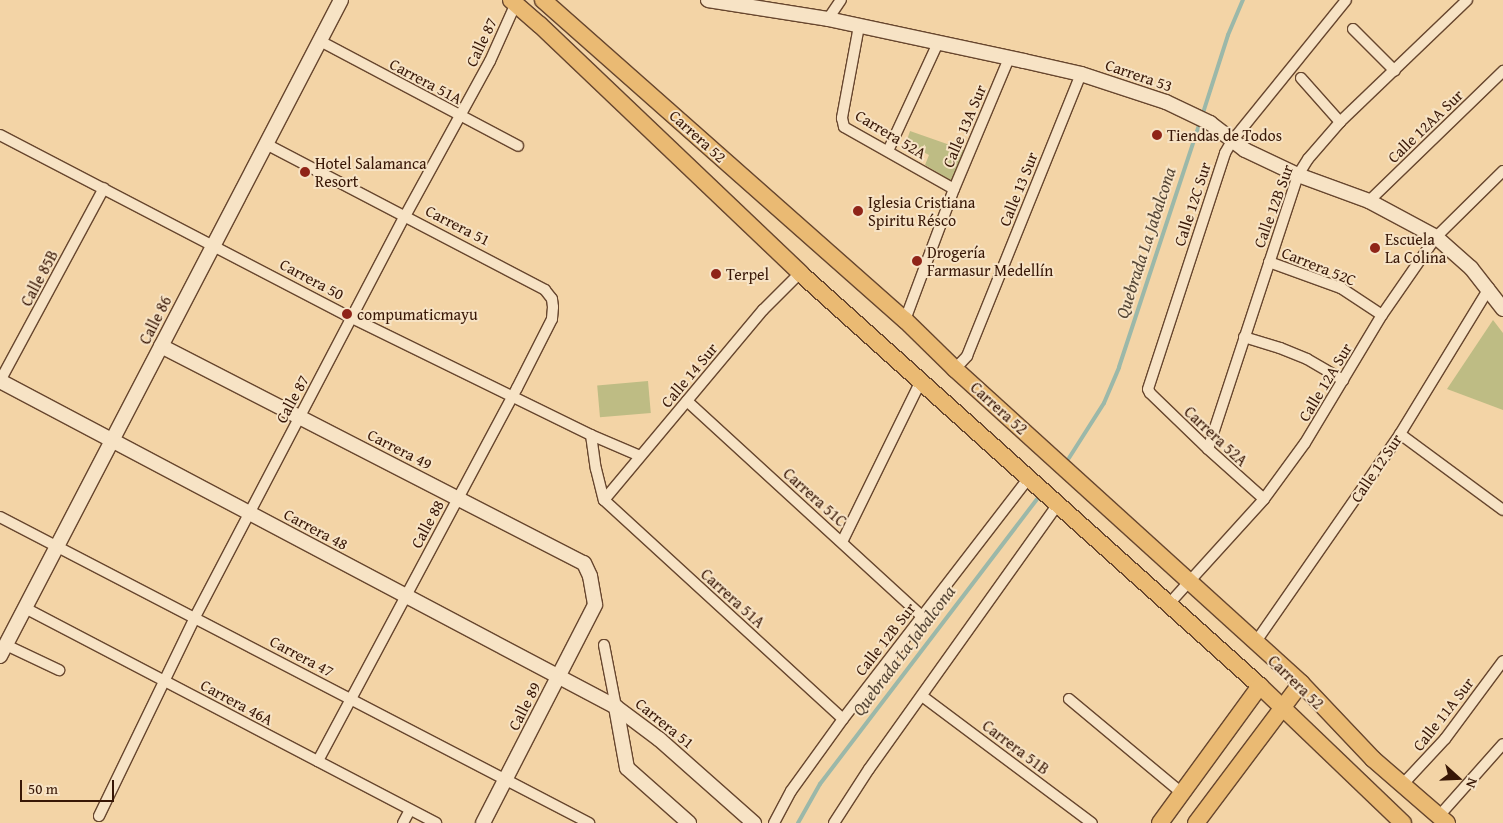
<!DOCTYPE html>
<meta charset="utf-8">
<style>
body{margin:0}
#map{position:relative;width:1503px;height:823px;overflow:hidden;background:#f3d4a6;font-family:"Gentium Book Plus",serif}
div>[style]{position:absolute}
.green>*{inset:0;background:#bebc84;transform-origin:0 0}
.stream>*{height:4px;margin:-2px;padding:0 2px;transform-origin:2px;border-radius:2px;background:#9bb8a9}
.roads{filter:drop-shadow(1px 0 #67462e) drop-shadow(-1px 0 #67462e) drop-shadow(0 1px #67462e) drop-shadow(0 -1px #67462e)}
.street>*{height:10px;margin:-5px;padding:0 5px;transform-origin:5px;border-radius:5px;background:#f7e3c5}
.secondary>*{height:14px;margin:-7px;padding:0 7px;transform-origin:7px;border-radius:7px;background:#f7e3c5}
.primary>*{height:16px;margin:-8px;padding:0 8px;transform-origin:8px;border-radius:8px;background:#eaba73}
.dots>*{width:14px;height:14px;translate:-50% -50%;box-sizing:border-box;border:2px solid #f7e3c5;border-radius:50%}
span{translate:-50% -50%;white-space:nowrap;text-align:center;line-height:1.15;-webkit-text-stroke:4px #f7e3c5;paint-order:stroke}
.street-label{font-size:16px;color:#381706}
.poi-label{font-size:16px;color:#381706}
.left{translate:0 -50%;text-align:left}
.water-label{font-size:18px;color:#564737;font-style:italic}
.north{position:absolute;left:1433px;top:753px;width:50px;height:50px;-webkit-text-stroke:4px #f7e3c5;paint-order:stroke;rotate:110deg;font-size:14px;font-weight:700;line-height:20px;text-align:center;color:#381706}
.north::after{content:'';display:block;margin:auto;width:18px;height:22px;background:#381706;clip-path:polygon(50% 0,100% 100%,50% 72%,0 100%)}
.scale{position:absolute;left:20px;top:780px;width:94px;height:22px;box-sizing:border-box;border:2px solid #381706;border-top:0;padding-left:6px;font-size:15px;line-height:18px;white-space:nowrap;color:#381706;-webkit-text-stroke:4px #f7e3c5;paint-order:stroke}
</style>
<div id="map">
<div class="green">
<i style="clip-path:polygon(910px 131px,967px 151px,955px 183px,925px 165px,929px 155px,906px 143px)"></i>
<i style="clip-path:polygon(1493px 320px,1503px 333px,1503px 410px,1447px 389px)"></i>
<i style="left:648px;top:381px;width:32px;height:51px;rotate:85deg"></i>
</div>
<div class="stream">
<i style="left:1202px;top:116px;width:85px;rotate:-72.2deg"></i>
<i style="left:1228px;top:35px;width:38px;rotate:-67deg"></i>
<i style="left:1069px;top:458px;width:65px;rotate:-57.5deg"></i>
<i style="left:1104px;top:403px;width:39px;rotate:-67deg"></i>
<i style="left:1119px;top:367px;width:258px;rotate:-71.7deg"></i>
<i style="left:798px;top:823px;width:45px;rotate:-60.6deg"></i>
<i style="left:820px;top:784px;width:358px;rotate:-52.7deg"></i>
</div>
<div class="roads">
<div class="street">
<i style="left:828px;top:19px;width:23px;rotate:-56deg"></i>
<i style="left:859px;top:26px;width:94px;rotate:100.5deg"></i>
<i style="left:842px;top:118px;width:9px;rotate:77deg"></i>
<i style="left:844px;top:127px;width:126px;rotate:29.4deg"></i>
<i style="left:1353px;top:29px;width:59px;rotate:45deg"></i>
<i style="left:320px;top:41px;width:224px;rotate:27.9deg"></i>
<i style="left:1301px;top:78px;width:59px;rotate:48.4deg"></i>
<i style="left:0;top:135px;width:397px;rotate:27.5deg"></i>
<i style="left:352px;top:318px;width:266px;rotate:26.1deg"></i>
<i style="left:591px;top:435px;width:53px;rotate:23.2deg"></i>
<i style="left:266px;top:144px;width:315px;rotate:27.6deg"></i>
<i style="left:545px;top:290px;width:11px;rotate:52deg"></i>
<i style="left:552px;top:299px;width:8px;rotate:83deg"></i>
<i style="left:553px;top:307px;width:12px;rotate:95deg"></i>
<i style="left:552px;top:319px;width:77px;rotate:116.9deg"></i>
<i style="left:517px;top:388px;width:423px;rotate:118.1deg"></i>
<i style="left:888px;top:151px;width:119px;rotate:-65.2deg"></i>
<i style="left:1369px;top:201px;width:187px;rotate:-44.1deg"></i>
<i style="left:1269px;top:262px;width:77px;rotate:19.9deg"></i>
<i style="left:1341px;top:288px;width:49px;rotate:33.4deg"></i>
<i style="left:905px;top:320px;width:140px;rotate:-69.5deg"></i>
<i style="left:954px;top:189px;width:142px;rotate:-67.2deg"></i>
<i style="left:1244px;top:337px;width:38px;rotate:17deg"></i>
<i style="left:1280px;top:348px;width:29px;rotate:22deg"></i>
<i style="left:1307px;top:359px;width:42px;rotate:30.3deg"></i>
<i style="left:955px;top:369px;width:18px;rotate:-47deg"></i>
<i style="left:967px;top:356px;width:304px;rotate:-68deg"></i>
<i style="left:0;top:381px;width:219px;rotate:-61.7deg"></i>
<i style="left:687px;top:401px;width:319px;rotate:42.5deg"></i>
<i style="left:1400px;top:434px;width:128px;rotate:36.4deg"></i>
<i style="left:591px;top:435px;width:34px;rotate:82deg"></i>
<i style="left:596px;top:469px;width:32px;rotate:76deg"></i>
<i style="left:604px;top:500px;width:324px;rotate:42.5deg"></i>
<i style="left:1208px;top:449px;width:288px;rotate:-71.8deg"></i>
<i style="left:1298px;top:175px;width:19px;rotate:-58deg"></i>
<i style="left:1308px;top:159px;width:49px;rotate:-49.1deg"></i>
<i style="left:1340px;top:122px;width:176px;rotate:-43.8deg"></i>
<i style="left:1264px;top:499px;width:75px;rotate:-138.2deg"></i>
<i style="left:1208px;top:449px;width:81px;rotate:-136deg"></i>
<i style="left:1150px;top:393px;width:4px;rotate:-117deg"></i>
<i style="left:1148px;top:389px;width:248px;rotate:-71.9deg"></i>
<i style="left:1225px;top:153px;width:14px;rotate:-60deg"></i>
<i style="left:1232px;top:141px;width:181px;rotate:-51deg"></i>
<i style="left:604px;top:500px;width:248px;rotate:-50.1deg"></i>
<i style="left:763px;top:310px;width:52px;rotate:-45deg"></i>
<i style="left:0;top:517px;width:664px;rotate:27.45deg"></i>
<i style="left:842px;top:542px;width:177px;rotate:-63.9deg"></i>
<i style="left:1168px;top:605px;width:143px;rotate:-47.8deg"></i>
<i style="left:1264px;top:499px;width:69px;rotate:-53.8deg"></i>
<i style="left:1305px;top:443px;width:149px;rotate:-59deg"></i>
<i style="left:1382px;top:315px;width:95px;rotate:-55.3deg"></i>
<i style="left:1436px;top:237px;width:94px;rotate:-44.6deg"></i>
<i style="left:25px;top:608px;width:464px;rotate:27.6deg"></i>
<i style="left:1255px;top:643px;width:254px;rotate:-55.2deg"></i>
<i style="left:1400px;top:434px;width:171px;rotate:-58.6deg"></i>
<i style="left:6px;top:645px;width:59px;rotate:25.3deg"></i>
<i style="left:604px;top:645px;width:63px;rotate:79deg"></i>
<i style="left:922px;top:696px;width:212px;rotate:36.8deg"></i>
<i style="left:1069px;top:699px;width:147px;rotate:39.8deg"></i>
<i style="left:1403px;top:784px;width:62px;rotate:-47deg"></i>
<i style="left:1445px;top:739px;width:97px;rotate:-53.4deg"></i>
<i style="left:99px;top:816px;width:221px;rotate:-64.2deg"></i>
<i style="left:195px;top:617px;width:450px;rotate:-62.4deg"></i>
<i style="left:404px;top:218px;width:179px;rotate:-61.3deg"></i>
<i style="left:490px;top:61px;width:66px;rotate:-65.8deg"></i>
<i style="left:1439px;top:816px;width:96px;rotate:-48.4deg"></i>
<i style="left:403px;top:823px;width:15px;rotate:-62deg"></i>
<i style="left:774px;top:823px;width:36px;rotate:-62deg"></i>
<i style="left:791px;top:791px;width:89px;rotate:-54.2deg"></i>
<i style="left:843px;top:719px;width:303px;rotate:-52.4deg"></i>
<i style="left:834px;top:823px;width:64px;rotate:-57.1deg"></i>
<i style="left:869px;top:769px;width:324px;rotate:-54.5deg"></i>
</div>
<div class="secondary">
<i style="left:708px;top:0;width:121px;rotate:9deg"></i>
<i style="left:828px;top:19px;width:200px;rotate:12.1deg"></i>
<i style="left:1024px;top:61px;width:58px;rotate:12.8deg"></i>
<i style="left:1081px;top:74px;width:89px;rotate:18.2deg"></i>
<i style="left:1166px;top:102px;width:49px;rotate:25.5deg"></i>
<i style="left:1210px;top:123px;width:44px;rotate:37.6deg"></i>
<i style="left:1245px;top:150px;width:59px;rotate:25.3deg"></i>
<i style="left:1298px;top:175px;width:76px;rotate:20.1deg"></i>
<i style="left:1369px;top:201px;width:76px;rotate:28.2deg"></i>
<i style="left:1436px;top:237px;width:47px;rotate:41.5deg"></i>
<i style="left:1471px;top:268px;width:52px;rotate:52deg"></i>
<i style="left:161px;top:346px;width:475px;rotate:27.2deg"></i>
<i style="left:584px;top:563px;width:14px;rotate:65deg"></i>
<i style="left:590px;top:576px;width:29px;rotate:80deg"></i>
<i style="left:595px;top:605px;width:245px;rotate:117.2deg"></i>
<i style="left:0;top:381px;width:697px;rotate:27.89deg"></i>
<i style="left:616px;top:707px;width:54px;rotate:36.7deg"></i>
<i style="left:659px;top:739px;width:127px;rotate:41.5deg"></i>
<i style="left:0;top:656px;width:739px;rotate:-62.53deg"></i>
<i style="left:616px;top:707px;width:62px;rotate:79.8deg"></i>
<i style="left:627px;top:768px;width:83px;rotate:41.6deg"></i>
</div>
<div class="primary">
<i style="left:511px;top:0;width:38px;rotate:41deg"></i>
<i style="left:540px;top:25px;width:359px;rotate:43.6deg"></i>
<i style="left:800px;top:273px;width:618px;rotate:41.92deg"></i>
<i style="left:1260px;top:686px;width:198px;rotate:43.8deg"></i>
<i style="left:543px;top:0;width:483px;rotate:41.5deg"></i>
<i style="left:905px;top:320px;width:70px;rotate:44.4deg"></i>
<i style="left:955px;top:369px;width:467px;rotate:42.2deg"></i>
<i style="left:1301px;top:683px;width:105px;rotate:46.5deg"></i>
<i style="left:1373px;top:759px;width:98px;rotate:40.9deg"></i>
<i style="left:1160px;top:823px;width:170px;rotate:-53.9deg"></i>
<i style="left:1196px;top:823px;width:175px;rotate:-53.1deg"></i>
</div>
</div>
<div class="dots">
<i style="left:1157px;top:135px;background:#8f2418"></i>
<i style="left:305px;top:172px;background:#8f2418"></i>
<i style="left:858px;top:211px;background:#8f2418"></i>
<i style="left:1375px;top:248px;background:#8f2418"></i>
<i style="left:917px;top:261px;background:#8f2418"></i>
<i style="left:716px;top:274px;background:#8f2418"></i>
<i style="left:347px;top:314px;background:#8f2418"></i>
</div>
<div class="street-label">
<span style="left:481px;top:42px;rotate:-65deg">Calle 87</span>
<span style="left:1139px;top:75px;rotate:19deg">Carrera 53</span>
<span style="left:426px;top:81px;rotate:28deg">Carrera 51A</span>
<span style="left:964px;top:126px;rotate:-67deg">Calle 13A Sur</span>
<span style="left:1425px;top:126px;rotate:-44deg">Calle 12AA Sur</span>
<span style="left:891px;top:134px;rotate:31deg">Carrera 52A</span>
<span style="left:698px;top:136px;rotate:42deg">Carrera 52</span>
<span style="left:1018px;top:189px;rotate:-68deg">Calle 13 Sur</span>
<span style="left:1192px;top:204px;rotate:-72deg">Calle 12C Sur</span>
<span style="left:1273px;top:206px;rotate:-70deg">Calle 12B Sur</span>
<span style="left:458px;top:225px;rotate:27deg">Carrera 51</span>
<span style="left:1319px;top:266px;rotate:22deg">Carrera 52C</span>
<span style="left:39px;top:278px;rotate:-62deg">Calle 85B</span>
<span style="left:312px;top:279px;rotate:28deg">Carrera 50</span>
<span style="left:155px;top:320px;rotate:-63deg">Calle 86</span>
<span style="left:689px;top:375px;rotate:-50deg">Calle 14 Sur</span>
<span style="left:1325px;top:382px;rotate:-59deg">Calle 12A Sur</span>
<span style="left:292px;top:399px;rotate:-62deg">Calle 87</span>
<span style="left:999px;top:408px;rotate:42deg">Carrera 52</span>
<span style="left:1216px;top:436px;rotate:43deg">Carrera 52A</span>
<span style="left:400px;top:449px;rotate:27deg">Carrera 49</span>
<span style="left:1376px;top:468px;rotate:-56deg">Calle 12 Sur</span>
<span style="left:815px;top:497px;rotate:42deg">Carrera 51C</span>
<span style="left:427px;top:524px;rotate:-62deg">Calle 88</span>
<span style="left:316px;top:529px;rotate:28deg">Carrera 48</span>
<span style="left:733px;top:598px;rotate:42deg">Carrera 51A</span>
<span style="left:885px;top:639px;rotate:-52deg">Calle 12B Sur</span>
<span style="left:302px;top:656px;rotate:28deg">Carrera 47</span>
<span style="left:1296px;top:682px;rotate:44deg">Carrera 52</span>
<span style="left:237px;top:702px;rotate:28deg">Carrera 46A</span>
<span style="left:524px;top:706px;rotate:-63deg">Calle 89</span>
<span style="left:1443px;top:714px;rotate:-52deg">Calle 11A Sur</span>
<span style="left:665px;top:723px;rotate:39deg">Carrera 51</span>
<span style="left:1016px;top:747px;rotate:37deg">Carrera 51B</span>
</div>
<div class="poi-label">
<span class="left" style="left:1167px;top:135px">Tiendas de Todos</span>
<span class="left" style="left:315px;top:172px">Hotel Salamanca<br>Resort</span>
<span class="left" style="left:868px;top:211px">Iglesia Cristiana<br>Spiritu Résco</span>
<span class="left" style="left:1385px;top:248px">Escuela<br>La Colina</span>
<span class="left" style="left:927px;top:261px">Drogería<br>Farmasur Medellín</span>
<span class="left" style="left:726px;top:274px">Terpel</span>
<span class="left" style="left:357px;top:314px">compumaticmayu</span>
</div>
<div class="water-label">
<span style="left:1146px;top:243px;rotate:-72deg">Quebrada La Jabalcona</span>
<span style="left:904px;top:651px;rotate:-53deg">Quebrada La Jabalcona</span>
</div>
<div class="north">N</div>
<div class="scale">50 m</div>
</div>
